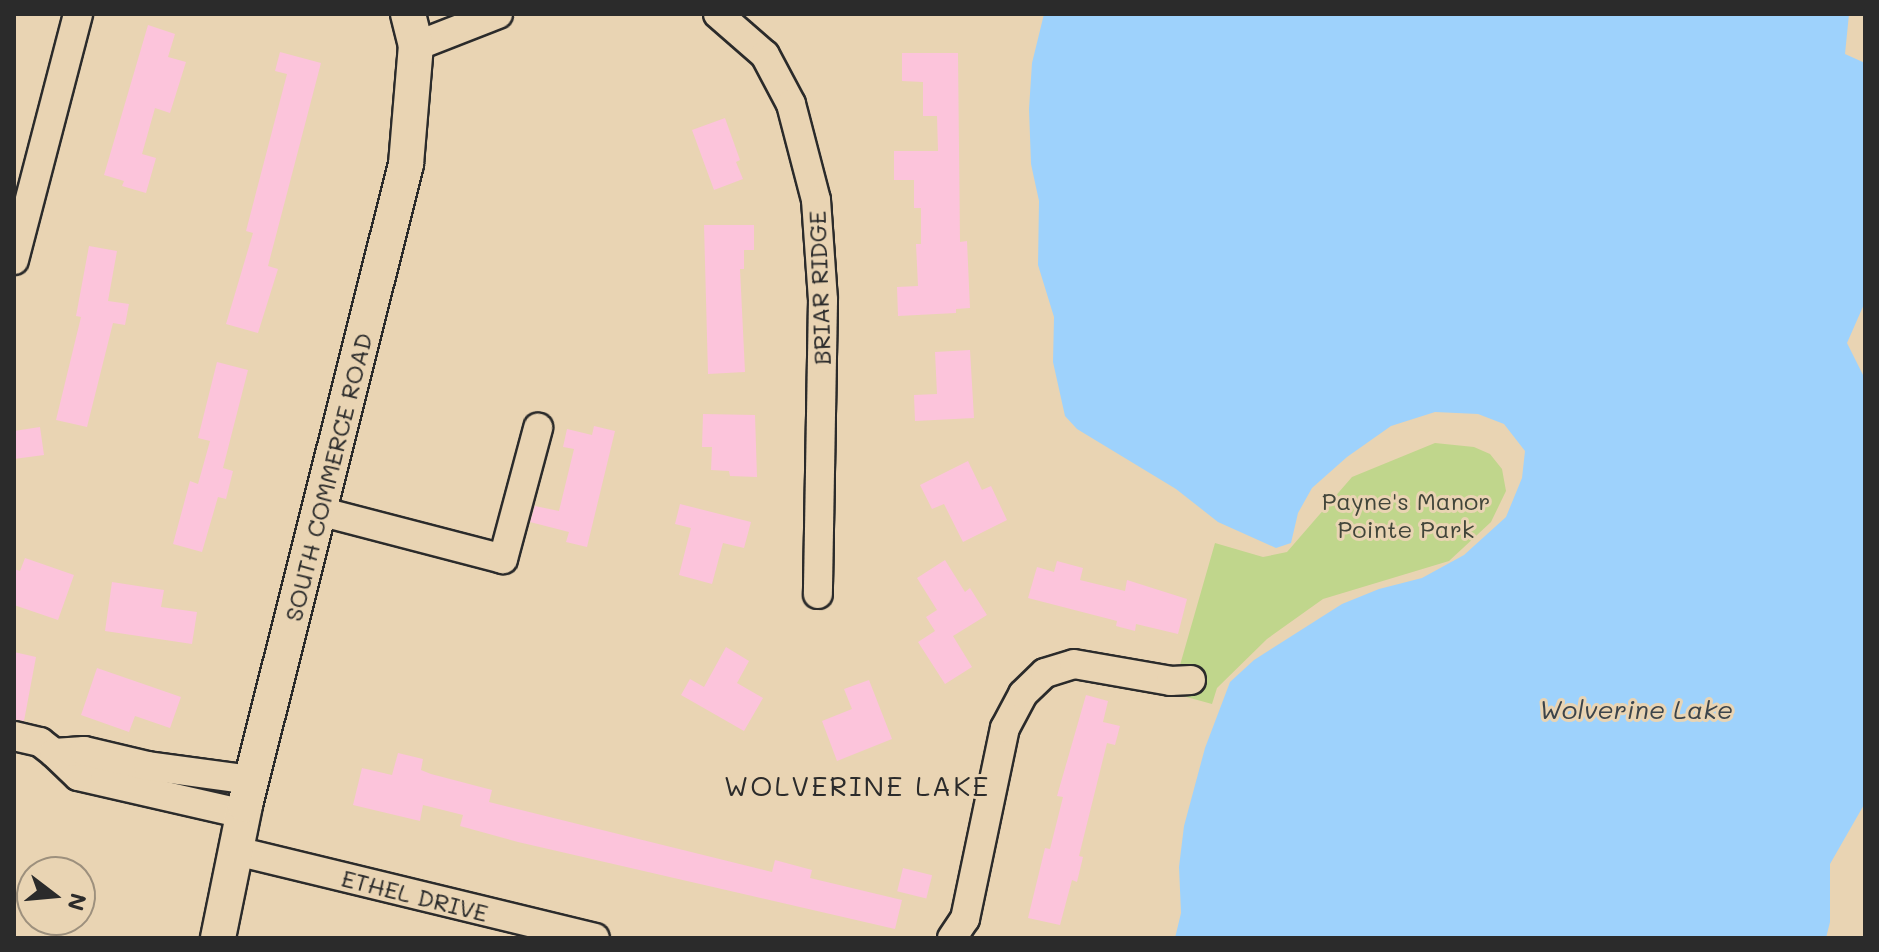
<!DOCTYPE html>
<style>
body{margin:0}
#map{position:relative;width:1879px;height:952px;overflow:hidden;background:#e9d4b3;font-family:Mali,sans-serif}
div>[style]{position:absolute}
.green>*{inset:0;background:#c0d68c}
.water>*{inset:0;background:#9ed2fc}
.building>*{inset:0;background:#fcc4db;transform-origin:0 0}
.roads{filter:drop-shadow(2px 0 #2b2b2b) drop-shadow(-2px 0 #2b2b2b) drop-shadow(0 2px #2b2b2b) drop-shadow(0 -2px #2b2b2b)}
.minor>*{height:28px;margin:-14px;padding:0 14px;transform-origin:14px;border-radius:14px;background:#e9d4b3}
.tertiary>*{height:34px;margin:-17px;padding:0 17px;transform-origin:17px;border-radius:17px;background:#e9d4b3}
span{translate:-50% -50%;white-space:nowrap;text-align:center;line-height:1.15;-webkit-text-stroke:6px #e9d4b3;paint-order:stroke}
.street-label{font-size:24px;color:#2b2b2b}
.park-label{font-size:24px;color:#41453a}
.water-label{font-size:26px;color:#3c444a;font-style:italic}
.quarter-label{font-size:28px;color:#2b2b2b;letter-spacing:2px}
.frame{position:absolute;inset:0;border:16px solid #2b2b2b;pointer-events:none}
.north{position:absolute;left:16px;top:856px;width:80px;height:80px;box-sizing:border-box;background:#e9d4b3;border:2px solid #9d907d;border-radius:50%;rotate:106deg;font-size:22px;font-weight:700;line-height:32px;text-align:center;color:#2b2b2b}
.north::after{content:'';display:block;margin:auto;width:28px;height:36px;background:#2b2b2b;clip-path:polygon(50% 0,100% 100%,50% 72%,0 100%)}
</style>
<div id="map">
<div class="green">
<i style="clip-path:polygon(1435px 443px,1474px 447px,1490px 454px,1502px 469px,1506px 491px,1491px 522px,1449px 561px,1323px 599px,1267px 639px,1217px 688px,1212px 704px,1172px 693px,1215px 543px,1263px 557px,1287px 552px,1352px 477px)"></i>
</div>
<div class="water">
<i style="clip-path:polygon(1044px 14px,1849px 14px,1845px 54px,1865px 63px,1865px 302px,1847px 343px,1865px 379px,1865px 803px,1830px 864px,1830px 922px,1826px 938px,1175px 938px,1181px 913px,1179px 867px,1184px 826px,1205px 748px,1230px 682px,1254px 660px,1342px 604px,1379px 589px,1422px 578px,1464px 555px,1506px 517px,1522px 478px,1525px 451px,1504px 424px,1478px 414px,1435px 412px,1391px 426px,1347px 457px,1312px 488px,1298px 513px,1291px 543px,1276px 548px,1218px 522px,1176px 489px,1077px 429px,1065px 416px,1053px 362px,1054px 317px,1038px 265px,1039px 201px,1031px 164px,1029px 109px,1032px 63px)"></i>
</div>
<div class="building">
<i style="clip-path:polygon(148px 25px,175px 34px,168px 57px,186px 62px,170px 113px,155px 108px,142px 154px,156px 158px,146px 193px,122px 186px,124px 181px,104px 175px)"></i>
<i style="clip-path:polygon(280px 52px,321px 63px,268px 266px,278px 269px,258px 333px,226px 324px,253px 233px,246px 231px,287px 74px,275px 71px)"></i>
<i style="clip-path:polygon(902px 53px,958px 53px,960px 242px,967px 241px,970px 308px,956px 309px,956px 313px,898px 316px,897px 287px,918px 286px,916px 244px,921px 244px,921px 208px,914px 208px,914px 180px,894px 180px,894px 151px,938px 151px,937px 116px,923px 116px,923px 82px,902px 81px)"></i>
<i style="clip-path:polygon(725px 118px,740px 160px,736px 162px,743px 179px,714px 190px,692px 130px)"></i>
<i style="clip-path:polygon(704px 225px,754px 225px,754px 250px,744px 250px,744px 269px,740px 269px,745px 372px,708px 374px)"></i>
<i style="clip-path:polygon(89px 246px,117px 251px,108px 301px,129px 304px,125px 325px,113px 323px,87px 427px,56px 420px,81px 317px,76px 316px)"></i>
<i style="clip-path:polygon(970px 350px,974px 418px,915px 421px,914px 395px,937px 394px,935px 352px)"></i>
<i style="clip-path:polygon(217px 362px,248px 370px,223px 468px,233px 471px,226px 499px,218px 497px,202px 552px,173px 544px,190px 481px,198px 484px,210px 441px,198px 438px)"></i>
<i style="clip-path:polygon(703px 414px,755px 415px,757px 477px,730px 476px,729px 471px,711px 470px,712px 447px,702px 447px)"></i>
<i style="clip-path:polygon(594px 426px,615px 431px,587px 547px,566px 542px,569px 532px,530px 522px,535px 506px,559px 511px,574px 449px,563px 447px,567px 429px,592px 435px)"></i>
<i style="clip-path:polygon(40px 427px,44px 455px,14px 459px,14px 431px)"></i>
<i style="clip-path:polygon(968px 461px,982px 490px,991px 486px,1007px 520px,963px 542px,944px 504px,932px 509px,920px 485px)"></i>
<i style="clip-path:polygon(680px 504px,751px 522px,744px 548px,723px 543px,712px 584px,679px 575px,691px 528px,675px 524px)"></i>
<i style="clip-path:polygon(25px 558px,74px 575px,58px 620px,14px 605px,14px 569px,20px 571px)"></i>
<i style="clip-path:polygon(945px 560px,965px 592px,970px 588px,987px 615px,953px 636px,972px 667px,945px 684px,918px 642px,935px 631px,926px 617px,937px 610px,917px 578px)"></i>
<i style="clip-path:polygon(1057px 561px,1083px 568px,1080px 580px,1125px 591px,1127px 580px,1187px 599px,1178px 634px,1136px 624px,1135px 631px,1116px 626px,1117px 621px,1028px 598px,1037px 567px,1054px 572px)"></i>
<i style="clip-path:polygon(112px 582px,164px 590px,161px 607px,197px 612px,192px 644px,105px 631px)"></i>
<i style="clip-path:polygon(726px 647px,749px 661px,737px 683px,763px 698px,744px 731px,681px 695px,690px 679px,704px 687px)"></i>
<i style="clip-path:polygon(14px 652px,36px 657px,24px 721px,14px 719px)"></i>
<i style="clip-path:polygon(97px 668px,181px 697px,170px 728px,135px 716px,129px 732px,81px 715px)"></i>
<i style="clip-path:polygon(869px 680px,892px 739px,837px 761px,822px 721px,852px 709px,844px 689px)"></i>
<i style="clip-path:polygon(1086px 695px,1108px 701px,1103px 722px,1120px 726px,1115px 745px,1107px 743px,1079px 856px,1083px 857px,1077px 882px,1072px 880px,1060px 925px,1028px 918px,1045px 848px,1050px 849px,1063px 797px,1057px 796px)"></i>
<i style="clip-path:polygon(398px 753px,423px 759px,421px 770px,431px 774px,492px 790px,489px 802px,772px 872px,775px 860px,812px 870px,810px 878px,902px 900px,895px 929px,518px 842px,460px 826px,463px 815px,423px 805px,420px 821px,353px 805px,362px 768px,392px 775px)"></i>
<i style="left:903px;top:868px;width:30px;height:24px;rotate:14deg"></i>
</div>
<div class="roads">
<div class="minor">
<i style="left:718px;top:14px;width:62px;rotate:41.1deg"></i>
<i style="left:765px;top:55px;width:55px;rotate:62deg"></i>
<i style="left:791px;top:104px;width:99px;rotate:75.4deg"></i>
<i style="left:816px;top:200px;width:100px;rotate:86deg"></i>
<i style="left:823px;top:300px;width:294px;rotate:91deg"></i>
<i style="left:416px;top:46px;width:88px;rotate:-21.3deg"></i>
<i style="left:14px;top:260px;width:254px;rotate:-75.4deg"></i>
<i style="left:319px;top:511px;width:190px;rotate:14.6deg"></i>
<i style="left:503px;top:559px;width:136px;rotate:-75deg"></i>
<i style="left:14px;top:736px;width:27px;rotate:13deg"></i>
<i style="left:40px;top:742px;width:18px;rotate:38deg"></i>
<i style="left:244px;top:814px;width:170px;rotate:-167.1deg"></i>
<i style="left:78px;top:776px;width:33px;rotate:-136deg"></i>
<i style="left:54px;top:753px;width:30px;rotate:-4deg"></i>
<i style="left:84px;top:751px;width:66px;rotate:13.2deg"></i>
<i style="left:148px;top:766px;width:105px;rotate:7.7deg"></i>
<i style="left:236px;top:851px;width:369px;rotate:13.6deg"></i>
<i style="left:952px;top:938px;width:23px;rotate:-56deg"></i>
<i style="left:965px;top:919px;width:195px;rotate:-78.2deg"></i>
<i style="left:1005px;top:728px;width:38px;rotate:-62deg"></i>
<i style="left:1023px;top:694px;width:30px;rotate:-44deg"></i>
<i style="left:1045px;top:673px;width:30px;rotate:-17deg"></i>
<i style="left:1074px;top:664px;width:98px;rotate:9.9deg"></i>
<i style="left:1171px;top:681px;width:20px;rotate:-3deg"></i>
</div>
<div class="tertiary">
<i style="left:218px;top:938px;width:136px;rotate:-78.5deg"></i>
<i style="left:245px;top:805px;width:661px;rotate:-75.9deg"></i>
<i style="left:406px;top:164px;width:118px;rotate:-85.2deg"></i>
<i style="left:416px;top:46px;width:33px;rotate:-104deg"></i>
</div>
</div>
<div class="street-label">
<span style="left:819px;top:288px;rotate:-92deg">BRIAR RIDGE</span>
<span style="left:328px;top:477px;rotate:-76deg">SOUTH COMMERCE ROAD</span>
<span style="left:415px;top:895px;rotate:14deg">ETHEL DRIVE</span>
</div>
<div class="park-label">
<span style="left:1406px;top:515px">Payne's Manor<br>Pointe Park</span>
</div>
<div class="water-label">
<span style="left:1636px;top:710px">Wolverine Lake</span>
</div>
<div class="quarter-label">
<span style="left:857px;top:785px">WOLVERINE LAKE</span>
</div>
<div class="frame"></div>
<div class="north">N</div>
</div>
